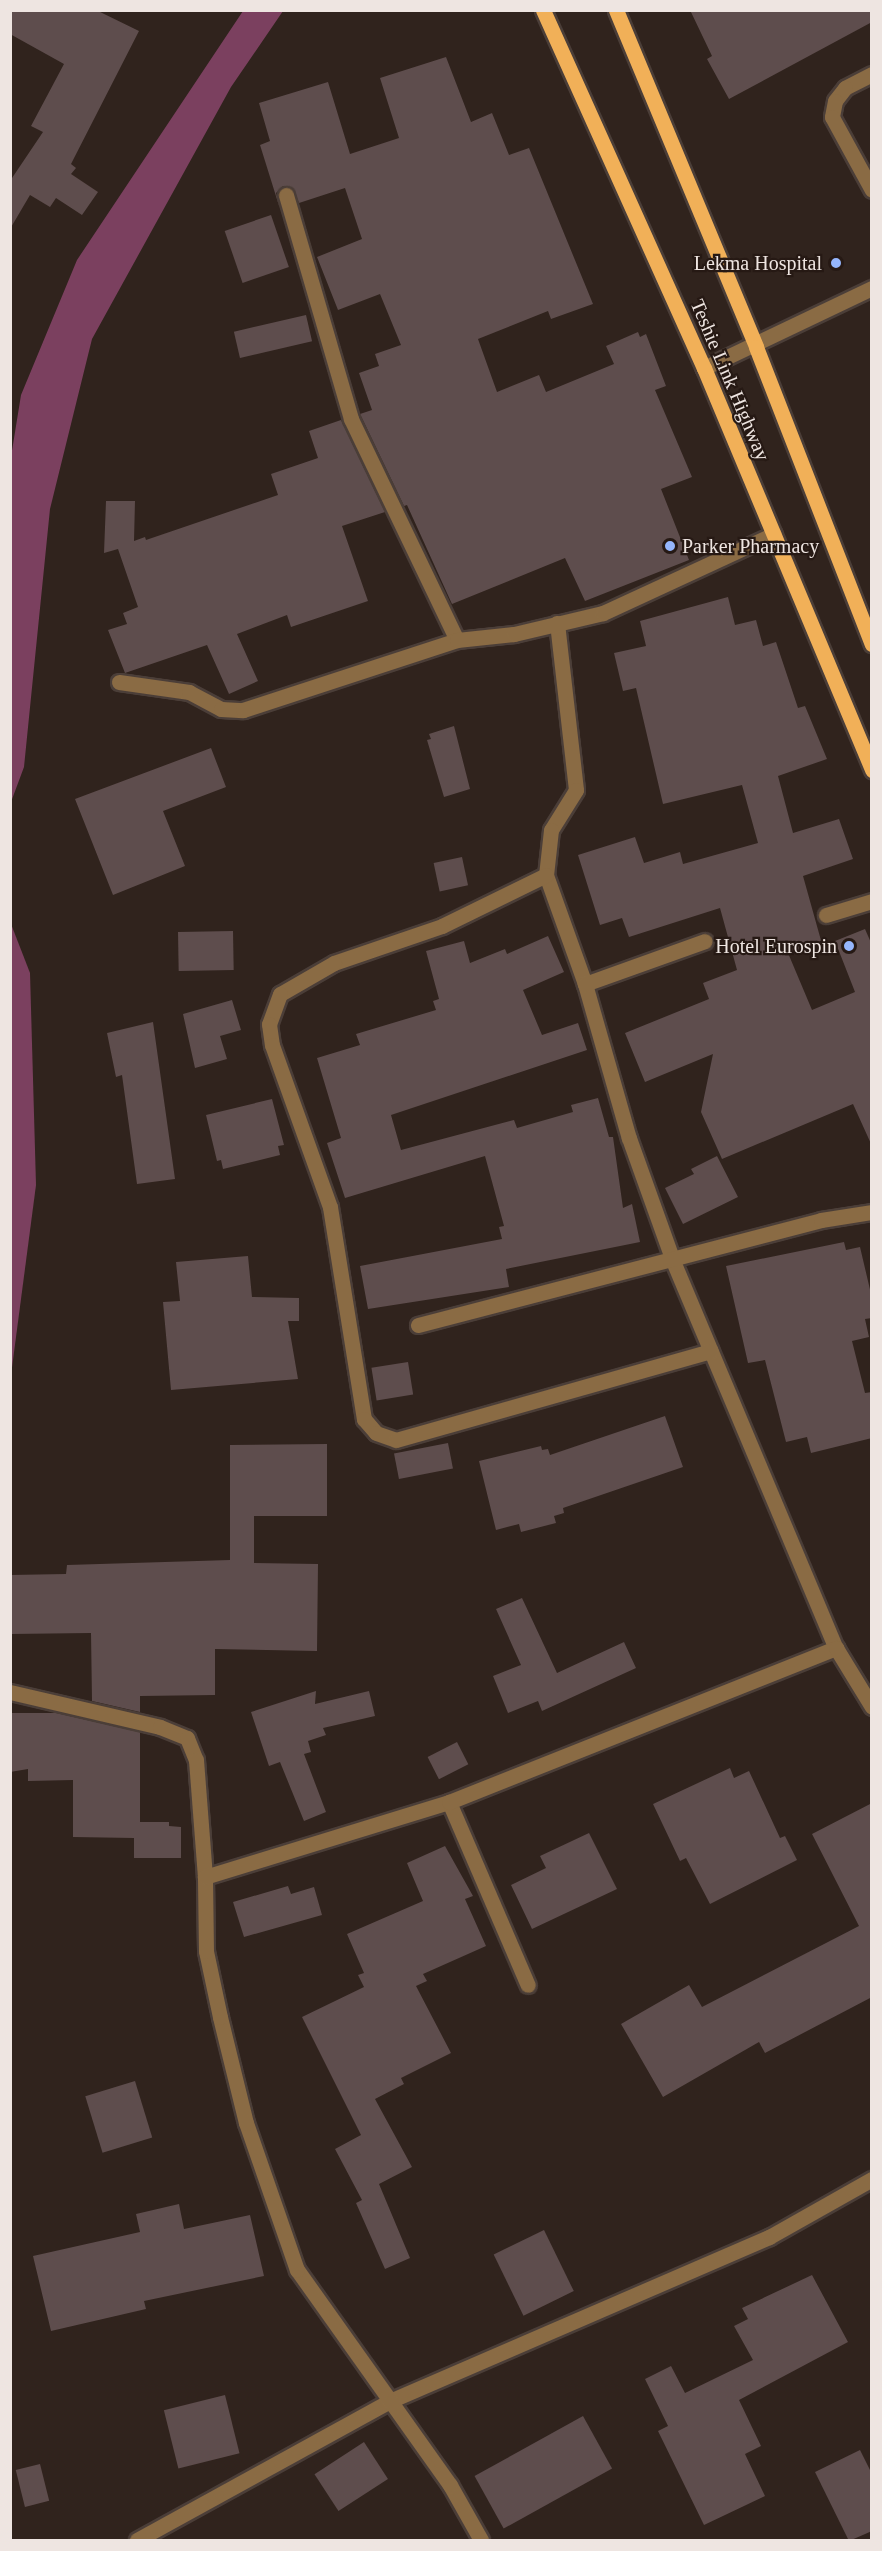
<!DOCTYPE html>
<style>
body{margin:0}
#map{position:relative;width:882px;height:2551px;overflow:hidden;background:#30231d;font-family:Georgia,serif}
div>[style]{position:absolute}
.water>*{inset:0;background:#7b405f}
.building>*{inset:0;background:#5e4d4d;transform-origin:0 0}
.roads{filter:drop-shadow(2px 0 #4b3e38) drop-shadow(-2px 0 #4b3e38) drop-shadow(0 2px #4b3e38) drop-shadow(0 -2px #4b3e38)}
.minor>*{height:15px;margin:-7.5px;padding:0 7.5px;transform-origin:7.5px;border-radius:7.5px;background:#8a6b44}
.major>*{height:15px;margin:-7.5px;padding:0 7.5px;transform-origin:7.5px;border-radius:7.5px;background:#f1b058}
.dots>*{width:16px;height:16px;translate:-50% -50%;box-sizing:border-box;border:3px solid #261914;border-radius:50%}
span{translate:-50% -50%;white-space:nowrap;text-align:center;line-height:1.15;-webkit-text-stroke:4.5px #261914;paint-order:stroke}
.poi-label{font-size:20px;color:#eee5e1}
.right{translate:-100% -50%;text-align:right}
.left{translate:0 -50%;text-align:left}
.street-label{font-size:20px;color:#eee5e1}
.frame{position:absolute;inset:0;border:12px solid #eee5e1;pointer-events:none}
</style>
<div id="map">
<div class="water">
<i style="clip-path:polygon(243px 11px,283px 11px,231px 87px,92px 339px,50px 509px,24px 767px,11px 802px,10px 463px,21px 395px,77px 260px)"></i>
<i style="clip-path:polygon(11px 924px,30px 973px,36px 1185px,11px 1375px)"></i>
</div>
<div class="building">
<i style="clip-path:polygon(10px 10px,96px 10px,139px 31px,71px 164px,76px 168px,71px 174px,98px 192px,82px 215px,56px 198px,50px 207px,30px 195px,10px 229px,10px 181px,43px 132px,31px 126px,64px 64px,10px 34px)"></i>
<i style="clip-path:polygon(690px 10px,872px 10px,872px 22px,729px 99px,707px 59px,712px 56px)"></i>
<i style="clip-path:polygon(446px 57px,471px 122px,492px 113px,509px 155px,529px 148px,593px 304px,551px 319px,548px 311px,478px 339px,497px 392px,539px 375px,546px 392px,614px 364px,606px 346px,638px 332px,640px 337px,646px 334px,666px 386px,655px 390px,692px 477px,661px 489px,689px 560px,585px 601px,565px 558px,452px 604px,407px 505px,404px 506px,360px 414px,372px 410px,359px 373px,379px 366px,375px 354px,401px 345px,380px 294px,338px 310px,317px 257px,362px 239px,345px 188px,299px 203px,293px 188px,283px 186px,276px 193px,280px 209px,260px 145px,270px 141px,259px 103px,328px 82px,350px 154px,399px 138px,380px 78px)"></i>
<i style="left:271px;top:215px;width:55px;height:49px;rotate:71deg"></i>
<i style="left:306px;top:315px;width:27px;height:74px;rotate:77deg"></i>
<i style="clip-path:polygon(341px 420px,385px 512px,342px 526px,368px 601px,291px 627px,287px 615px,237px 634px,258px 681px,229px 694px,207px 645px,125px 673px,108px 630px,127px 624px,123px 613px,138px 607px,118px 549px,104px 553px,106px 501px,135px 501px,134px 541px,145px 537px,146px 540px,278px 495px,271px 474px,318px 458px,309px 431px)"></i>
<i style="clip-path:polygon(728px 597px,735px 625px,756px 620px,763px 646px,776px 642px,798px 708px,805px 706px,827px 759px,778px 776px,793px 833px,839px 819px,853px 859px,803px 876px,822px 944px,788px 953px,812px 1010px,855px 992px,835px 941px,865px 929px,872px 945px,872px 1146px,853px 1104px,722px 1159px,701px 1112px,713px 1054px,645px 1082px,625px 1033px,709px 999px,703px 983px,737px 970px,720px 908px,629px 937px,622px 918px,600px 925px,578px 855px,635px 837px,644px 863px,680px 852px,683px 864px,758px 843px,742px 785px,663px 804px,636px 688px,623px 691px,614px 653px,646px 646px,640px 621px)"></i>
<i style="clip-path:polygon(454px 726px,470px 789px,444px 797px,427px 740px,431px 739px,429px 734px)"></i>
<i style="clip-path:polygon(211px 748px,226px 787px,163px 811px,185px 866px,113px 895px,75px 799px)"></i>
<i style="left:462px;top:857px;width:29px;height:29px;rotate:78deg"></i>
<i style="left:233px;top:931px;width:39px;height:55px;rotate:89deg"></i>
<i style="clip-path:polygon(548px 936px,564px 972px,523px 990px,542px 1035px,578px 1023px,587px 1050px,391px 1115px,401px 1150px,514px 1120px,517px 1128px,573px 1112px,571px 1105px,598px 1098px,609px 1137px,613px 1137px,623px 1208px,632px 1204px,640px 1242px,506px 1269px,509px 1287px,368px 1309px,360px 1266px,502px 1239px,499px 1227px,504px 1226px,485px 1156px,345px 1198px,327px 1143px,341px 1138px,317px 1058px,360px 1045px,356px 1034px,436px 1010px,433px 1001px,439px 999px,426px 951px,464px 941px,470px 963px,505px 949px,507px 954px)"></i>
<i style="clip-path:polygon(232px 1000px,241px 1030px,220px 1036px,227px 1059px,195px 1068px,183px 1014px)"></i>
<i style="clip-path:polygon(153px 1022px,175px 1179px,137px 1184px,122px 1075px,116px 1077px,107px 1033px)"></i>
<i style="clip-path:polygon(272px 1099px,284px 1145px,278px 1146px,280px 1155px,223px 1169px,221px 1160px,217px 1161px,206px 1115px)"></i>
<i style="clip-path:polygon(717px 1156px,738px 1197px,683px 1224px,665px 1188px,694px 1174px,691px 1169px)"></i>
<i style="clip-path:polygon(844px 1242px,846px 1250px,860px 1247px,872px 1298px,872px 1318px,865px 1319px,869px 1337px,852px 1341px,865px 1393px,872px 1392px,872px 1438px,811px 1453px,807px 1437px,786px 1442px,765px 1360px,748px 1363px,726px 1266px)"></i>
<i style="clip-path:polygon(248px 1256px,252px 1297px,299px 1298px,299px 1321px,288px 1321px,298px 1379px,171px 1390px,163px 1302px,180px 1301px,176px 1262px)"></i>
<i style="left:408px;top:1362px;width:33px;height:37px;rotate:81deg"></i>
<i style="clip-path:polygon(665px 1416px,683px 1467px,563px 1508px,564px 1513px,554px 1516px,556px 1523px,521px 1532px,519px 1524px,496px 1530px,479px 1461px,541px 1446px,542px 1450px,548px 1449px,550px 1455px)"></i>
<i style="left:448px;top:1443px;width:26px;height:55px;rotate:79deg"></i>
<i style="clip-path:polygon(327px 1444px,327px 1516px,254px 1516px,254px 1563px,318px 1564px,317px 1651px,215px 1649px,215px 1695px,140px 1696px,140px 1712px,92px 1701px,91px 1633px,10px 1634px,10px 1575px,66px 1574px,67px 1565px,230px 1560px,230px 1445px)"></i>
<i style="clip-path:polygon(522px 1598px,557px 1673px,624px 1642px,636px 1668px,542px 1711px,538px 1701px,508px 1713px,493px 1676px,521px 1665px,496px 1609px)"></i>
<i style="clip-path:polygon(316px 1691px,315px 1704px,369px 1691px,375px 1716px,323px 1728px,326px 1735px,308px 1741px,311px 1752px,304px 1754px,326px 1812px,304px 1821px,280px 1762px,269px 1766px,251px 1712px)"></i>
<i style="clip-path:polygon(10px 1713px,56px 1713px,140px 1732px,140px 1822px,169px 1822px,169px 1826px,181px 1827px,181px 1858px,134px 1858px,134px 1838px,73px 1837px,73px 1780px,28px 1781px,28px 1769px,10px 1772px)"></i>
<i style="left:457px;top:1742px;width:25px;height:33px;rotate:63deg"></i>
<i style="clip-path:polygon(730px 1768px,734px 1778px,749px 1771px,780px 1838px,785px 1836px,797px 1860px,710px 1904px,686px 1858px,680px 1861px,653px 1804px)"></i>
<i style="clip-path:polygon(872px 1803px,872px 1997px,765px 2053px,759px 2042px,663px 2097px,621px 2024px,689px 1985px,702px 2007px,859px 1926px,812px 1834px)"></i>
<i style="clip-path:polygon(589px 1833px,617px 1889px,532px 1929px,511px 1885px,546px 1868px,540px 1856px)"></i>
<i style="clip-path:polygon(445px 1846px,473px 1896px,465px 1899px,486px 1946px,423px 1974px,427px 1981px,416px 1986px,451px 2053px,401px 2078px,404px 2084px,375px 2099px,412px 2167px,379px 2184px,410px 2258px,385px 2269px,356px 2203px,362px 2200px,335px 2149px,361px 2135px,302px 2017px,364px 1987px,358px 1975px,364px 1973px,347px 1934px,423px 1901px,407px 1863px)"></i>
<i style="clip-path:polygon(288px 1886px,291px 1894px,314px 1887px,322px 1915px,244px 1937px,233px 1902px)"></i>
<i style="left:135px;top:2081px;width:59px;height:52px;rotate:73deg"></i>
<i style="clip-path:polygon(179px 2204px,184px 2229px,250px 2215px,264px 2276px,144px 2301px,146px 2309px,51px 2331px,33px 2256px,140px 2232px,136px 2214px)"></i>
<i style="left:544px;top:2230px;width:68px;height:56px;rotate:64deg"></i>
<i style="clip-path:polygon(812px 2275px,848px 2342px,739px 2400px,761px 2446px,745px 2454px,765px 2496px,704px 2525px,658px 2431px,668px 2426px,645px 2379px,671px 2366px,685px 2393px,753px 2360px,734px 2326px,748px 2319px,742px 2308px)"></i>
<i style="left:225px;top:2395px;width:60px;height:63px;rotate:76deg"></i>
<i style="left:583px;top:2416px;width:60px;height:124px;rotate:61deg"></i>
<i style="left:364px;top:2442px;width:44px;height:59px;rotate:57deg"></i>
<i style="clip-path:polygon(860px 2450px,872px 2474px,872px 2531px,849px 2541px,815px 2472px)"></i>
<i style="left:40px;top:2464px;width:38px;height:25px;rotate:76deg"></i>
</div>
<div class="roads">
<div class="minor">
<i style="left:872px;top:74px;width:30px;rotate:153deg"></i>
<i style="left:845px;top:88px;width:16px;rotate:128deg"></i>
<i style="left:835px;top:101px;width:16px;rotate:101deg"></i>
<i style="left:832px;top:117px;width:83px;rotate:61.3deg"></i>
<i style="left:286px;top:195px;width:233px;rotate:73.8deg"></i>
<i style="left:351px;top:419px;width:245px;rotate:64.4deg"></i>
<i style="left:704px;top:368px;width:186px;rotate:-25.5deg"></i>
<i style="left:557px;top:623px;width:168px;rotate:83.5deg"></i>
<i style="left:576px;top:790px;width:47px;rotate:122deg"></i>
<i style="left:551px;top:830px;width:45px;rotate:96.3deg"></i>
<i style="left:546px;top:875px;width:116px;rotate:70.3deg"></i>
<i style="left:585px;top:984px;width:160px;rotate:74.1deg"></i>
<i style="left:629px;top:1138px;width:131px;rotate:70.3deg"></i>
<i style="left:673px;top:1261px;width:420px;rotate:67.2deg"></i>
<i style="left:119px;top:682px;width:71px;rotate:8.1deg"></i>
<i style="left:189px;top:692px;width:36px;rotate:28deg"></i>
<i style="left:221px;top:709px;width:22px;rotate:3deg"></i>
<i style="left:243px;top:710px;width:225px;rotate:-18.1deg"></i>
<i style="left:457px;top:640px;width:57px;rotate:-6deg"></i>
<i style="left:514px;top:634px;width:91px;rotate:-13.3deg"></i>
<i style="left:603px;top:613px;width:188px;rotate:-24.8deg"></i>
<i style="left:546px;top:875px;width:116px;rotate:153.9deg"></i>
<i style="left:442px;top:926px;width:114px;rotate:161.1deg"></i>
<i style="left:334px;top:963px;width:62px;rotate:150.1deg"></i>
<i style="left:280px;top:994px;width:32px;rotate:110deg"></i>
<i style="left:269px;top:1024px;width:21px;rotate:82deg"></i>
<i style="left:272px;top:1045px;width:172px;rotate:70.3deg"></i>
<i style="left:330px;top:1207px;width:215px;rotate:80.9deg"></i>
<i style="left:364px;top:1419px;width:18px;rotate:49deg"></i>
<i style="left:376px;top:1433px;width:21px;rotate:19deg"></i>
<i style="left:396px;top:1440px;width:327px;rotate:-15.8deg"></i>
<i style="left:826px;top:915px;width:48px;rotate:-16.9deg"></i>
<i style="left:585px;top:984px;width:127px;rotate:-19.7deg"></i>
<i style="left:418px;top:1325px;width:416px;rotate:-14.6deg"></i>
<i style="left:821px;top:1220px;width:52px;rotate:-8.9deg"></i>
<i style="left:10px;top:1692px;width:154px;rotate:13.1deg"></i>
<i style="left:160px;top:1727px;width:29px;rotate:22deg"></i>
<i style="left:187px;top:1738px;width:24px;rotate:68deg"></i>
<i style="left:196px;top:1760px;width:117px;rotate:85.6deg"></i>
<i style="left:449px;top:1802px;width:199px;rotate:66.7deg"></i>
<i style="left:137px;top:2540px;width:289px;rotate:-28.8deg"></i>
<i style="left:390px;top:2401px;width:413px;rotate:-23.4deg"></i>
<i style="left:769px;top:2237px;width:118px;rotate:-29.4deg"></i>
<i style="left:481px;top:2540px;width:63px;rotate:-119.4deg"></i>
<i style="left:450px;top:2485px;width:264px;rotate:-125.4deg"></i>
<i style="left:297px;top:2270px;width:156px;rotate:-109.1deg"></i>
<i style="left:246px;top:2123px;width:109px;rotate:-103.8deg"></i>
<i style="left:220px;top:2017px;width:67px;rotate:-102deg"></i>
<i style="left:206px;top:1951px;width:74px;rotate:-90.8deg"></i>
<i style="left:205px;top:1877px;width:255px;rotate:-17.1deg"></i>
<i style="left:449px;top:1802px;width:417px;rotate:-21.7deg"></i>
<i style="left:836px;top:1648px;width:69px;rotate:58.6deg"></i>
</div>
<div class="major">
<i style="left:543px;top:10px;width:393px;rotate:65.8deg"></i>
<i style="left:704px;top:368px;width:436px;rotate:67.3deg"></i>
<i style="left:616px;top:10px;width:365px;rotate:67.4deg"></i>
<i style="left:756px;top:347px;width:319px;rotate:68.7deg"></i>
</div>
</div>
<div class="dots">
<i style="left:836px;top:263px;background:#95b6fd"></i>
<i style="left:670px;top:546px;background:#95b6fd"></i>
<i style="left:849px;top:946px;background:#95b6fd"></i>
</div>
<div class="poi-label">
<span class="right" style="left:822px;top:263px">Lekma Hospital</span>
<span class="left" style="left:682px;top:546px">Parker Pharmacy</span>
<span class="right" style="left:837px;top:946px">Hotel Eurospin</span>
</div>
<div class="street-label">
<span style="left:730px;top:380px;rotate:67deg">Teshie Link Highway</span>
</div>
<div class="frame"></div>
</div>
